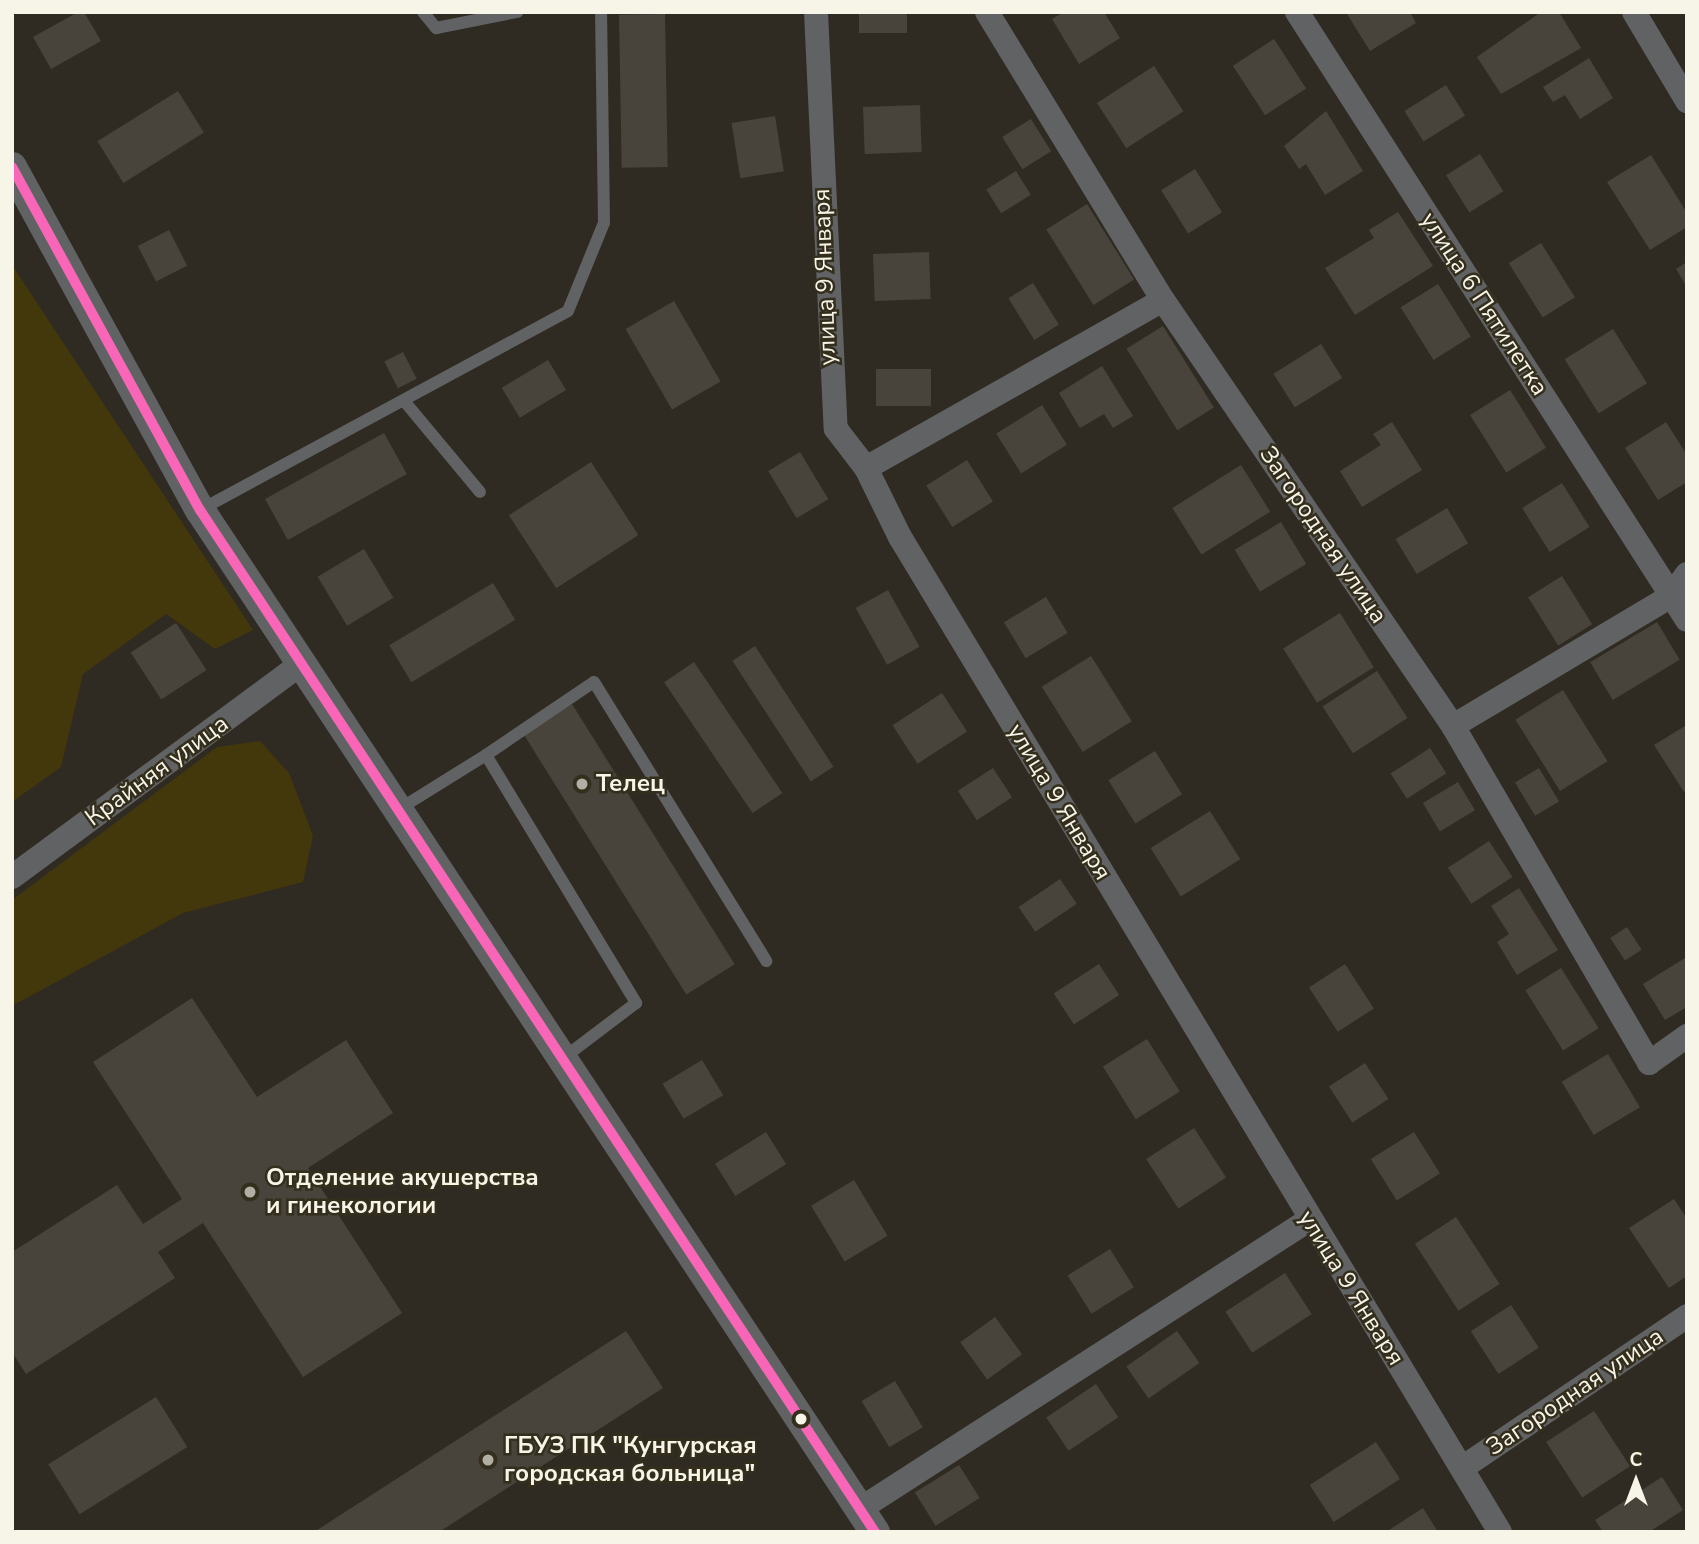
<!DOCTYPE html>
<meta charset="utf-8">
<style>
body{margin:0}
#map{position:relative;width:1699px;height:1544px;overflow:hidden;background:#2f2b22;font-family:"Nunito Sans",sans-serif}
div>[style]{position:absolute}
.green>*{inset:0;background:#43370c}
.building>*{inset:0;background:#48443c;transform-origin:0 0}
.service>*{height:12px;margin:-6px;padding:0 6px;transform-origin:6px;border-radius:6px;background:#616263}
.minor>*{height:24px;margin:-12px;padding:0 12px;transform-origin:12px;border-radius:12px;background:#616263}
.tertiary>*{height:30px;margin:-15px;padding:0 15px;transform-origin:15px;border-radius:15px;background:#616263}
.bus-1>*{height:10px;margin:-5px;padding:0 5px;transform-origin:5px;border-radius:5px;background:#fa66b7}
.dots>*{width:19px;height:19px;translate:-50% -50%;box-sizing:border-box;border:4px solid #342e1d;border-radius:50%}
span{translate:-50% -50%;white-space:nowrap;text-align:center;line-height:1.15;-webkit-text-stroke:5px #342e1d;paint-order:stroke}
.street-label{font-size:24px;color:#f7f4e8}
.poi-label{font-size:24px;color:#f7f4e8;font-weight:700}
.left{translate:0 -50%;text-align:left}
.frame{position:absolute;inset:0;border:14px solid #f7f4e8;pointer-events:none}
.north{position:absolute;left:1601px;top:1446px;width:70px;height:70px;-webkit-text-stroke:5px #342e1d;paint-order:stroke;rotate:0deg;font-size:19px;font-weight:700;line-height:28px;text-align:center;color:#f7f4e8}
.north::after{content:'';display:block;margin:auto;width:24px;height:32px;background:#f7f4e8;clip-path:polygon(50% 0,100% 100%,50% 72%,0 100%)}
</style>
<div id="map">
<div class="green">
<i style="clip-path:polygon(12px 265px,253px 630px,215px 649px,166px 614px,83px 674px,61px 767px,12px 802px)"></i>
<i style="clip-path:polygon(260px 741px,289px 773px,313px 836px,303px 882px,183px 913px,12px 1006px,12px 900px,217px 747px)"></i>
</div>
<div class="building">
<i style="clip-path:polygon(78px 12px,84px 12px,101px 41px,51px 69px,33px 37px)"></i>
<i style="left:859px;top:12px;width:48px;height:21px"></i>
<i style="clip-path:polygon(1064px 12px,1104px 12px,1120px 38px,1079px 64px,1052px 19px)"></i>
<i style="clip-path:polygon(1410px 12px,1416px 23px,1370px 51px,1347px 14px)"></i>
<i style="clip-path:polygon(1541px 12px,1559px 12px,1581px 48px,1501px 94px,1477px 57px)"></i>
<i style="left:665px;top:14px;width:153px;height:46px;rotate:89deg"></i>
<i style="left:1274px;top:39px;width:59px;height:49px;rotate:57deg"></i>
<i style="clip-path:polygon(1589px 58px,1613px 98px,1580px 119px,1565px 95px,1553px 102px,1543px 87px)"></i>
<i style="left:1154px;top:66px;width:54px;height:68px;rotate:57deg"></i>
<i style="left:1446px;top:85px;width:36px;height:49px;rotate:58deg"></i>
<i style="left:178px;top:91px;width:49px;height:95px;rotate:58deg"></i>
<i style="left:920px;top:105px;width:47px;height:57px;rotate:88deg"></i>
<i style="clip-path:polygon(1326px 111px,1363px 171px,1325px 195px,1306px 164px,1299px 169px,1284px 146px)"></i>
<i style="left:775px;top:116px;width:56px;height:44px;rotate:81deg"></i>
<i style="left:1031px;top:119px;width:38px;height:34px;rotate:58deg"></i>
<i style="left:1480px;top:154px;width:44px;height:40px;rotate:58deg"></i>
<i style="clip-path:polygon(1651px 155px,1687px 213px,1687px 227px,1650px 250px,1607px 182px)"></i>
<i style="left:1195px;top:169px;width:51px;height:40px;rotate:58deg"></i>
<i style="left:1016px;top:171px;width:28px;height:35px;rotate:58deg"></i>
<i style="left:1087px;top:204px;width:89px;height:48px;rotate:58deg"></i>
<i style="clip-path:polygon(1398px 212px,1433px 266px,1355px 315px,1325px 268px,1374px 238px,1369px 230px)"></i>
<i style="left:169px;top:230px;width:40px;height:35px;rotate:63deg"></i>
<i style="left:1541px;top:243px;width:64px;height:38px;rotate:58deg"></i>
<i style="left:929px;top:252px;width:47px;height:56px;rotate:88deg"></i>
<i style="clip-path:polygon(1687px 262px,1687px 287px,1676px 269px)"></i>
<i style="left:1033px;top:283px;width:49px;height:29px;rotate:58deg"></i>
<i style="left:1438px;top:284px;width:62px;height:44px;rotate:58deg"></i>
<i style="left:674px;top:301px;width:93px;height:56px;rotate:60deg"></i>
<i style="left:1163px;top:326px;width:96px;height:43px;rotate:58deg"></i>
<i style="left:1613px;top:329px;width:64px;height:57px;rotate:58deg"></i>
<i style="left:1321px;top:344px;width:40px;height:56px;rotate:58deg"></i>
<i style="left:403px;top:352px;width:30px;height:21px;rotate:63deg"></i>
<i style="left:548px;top:360px;width:35px;height:54px;rotate:59deg"></i>
<i style="clip-path:polygon(1102px 366px,1133px 416px,1113px 428px,1104px 414px,1080px 428px,1059px 393px)"></i>
<i style="left:931px;top:369px;width:37px;height:55px;rotate:90deg"></i>
<i style="left:1510px;top:390px;width:68px;height:47px;rotate:58deg"></i>
<i style="left:1042px;top:405px;width:47px;height:54px;rotate:58deg"></i>
<i style="clip-path:polygon(1392px 422px,1422px 470px,1362px 507px,1340px 471px,1381px 445px,1373px 434px)"></i>
<i style="clip-path:polygon(1666px 422px,1687px 455px,1687px 482px,1658px 500px,1625px 448px)"></i>
<i style="left:384px;top:433px;width:47px;height:136px;rotate:61deg"></i>
<i style="left:800px;top:452px;width:55px;height:37px;rotate:59deg"></i>
<i style="left:967px;top:460px;width:49px;height:48px;rotate:58deg"></i>
<i style="left:591px;top:462px;width:87px;height:98px;rotate:57deg"></i>
<i style="left:1241px;top:465px;width:55px;height:81px;rotate:58deg"></i>
<i style="left:1562px;top:483px;width:52px;height:47px;rotate:58deg"></i>
<i style="left:1447px;top:508px;width:41px;height:60px;rotate:59deg"></i>
<i style="left:1281px;top:522px;width:49px;height:54px;rotate:59deg"></i>
<i style="left:364px;top:549px;width:57px;height:54px;rotate:59deg"></i>
<i style="left:1562px;top:576px;width:57px;height:40px;rotate:58deg"></i>
<i style="left:493px;top:583px;width:43px;height:121px;rotate:59deg"></i>
<i style="left:888px;top:590px;width:65px;height:37px;rotate:61deg"></i>
<i style="left:1046px;top:597px;width:42px;height:49px;rotate:59deg"></i>
<i style="left:1340px;top:613px;width:64px;height:67px;rotate:58deg"></i>
<i style="left:1657px;top:622px;width:44px;height:78px;rotate:59deg"></i>
<i style="left:176px;top:623px;width:56px;height:54px;rotate:57deg"></i>
<i style="left:755px;top:646px;width:144px;height:27px;rotate:57deg"></i>
<i style="left:1091px;top:656px;width:77px;height:58px;rotate:58deg"></i>
<i style="left:694px;top:662px;width:158px;height:36px;rotate:56deg"></i>
<i style="left:1377px;top:671px;width:56px;height:65px;rotate:57deg"></i>
<i style="left:1563px;top:690px;width:84px;height:56px;rotate:58deg"></i>
<i style="left:942px;top:693px;width:46px;height:59px;rotate:57deg"></i>
<i style="left:572px;top:704px;width:307px;height:57px;rotate:58deg"></i>
<i style="clip-path:polygon(1685px 726px,1687px 790px,1684px 792px,1654px 745px)"></i>
<i style="left:1430px;top:748px;width:30px;height:47px;rotate:57deg"></i>
<i style="left:1155px;top:751px;width:51px;height:55px;rotate:58deg"></i>
<i style="left:993px;top:768px;width:35px;height:42px;rotate:57deg"></i>
<i style="left:1539px;top:768px;width:39px;height:28px;rotate:59deg"></i>
<i style="left:1458px;top:782px;width:33px;height:41px;rotate:59deg"></i>
<i style="left:1210px;top:811px;width:57px;height:70px;rotate:58deg"></i>
<i style="left:1489px;top:841px;width:43px;height:49px;rotate:57deg"></i>
<i style="left:1060px;top:879px;width:30px;height:50px;rotate:56deg"></i>
<i style="clip-path:polygon(1519px 888px,1558px 950px,1517px 975px,1497px 942px,1509px 934px,1491px 906px)"></i>
<i style="left:1627px;top:927px;width:27px;height:20px;rotate:57deg"></i>
<i style="clip-path:polygon(1685px 958px,1687px 1007px,1665px 1020px,1643px 984px)"></i>
<i style="left:1099px;top:964px;width:37px;height:54px;rotate:57deg"></i>
<i style="left:1345px;top:964px;width:53px;height:43px;rotate:57deg"></i>
<i style="left:1561px;top:968px;width:71px;height:42px;rotate:58deg"></i>
<i style="clip-path:polygon(192px 998px,257px 1097px,346px 1040px,393px 1113px,308px 1168px,402px 1313px,303px 1377px,203px 1223px,158px 1252px,175px 1278px,26px 1374px,12px 1352px,12px 1252px,117px 1185px,143px 1224px,182px 1199px,93px 1062px)"></i>
<i style="left:1147px;top:1039px;width:62px;height:52px;rotate:58deg"></i>
<i style="left:1608px;top:1054px;width:62px;height:54px;rotate:59deg"></i>
<i style="left:702px;top:1060px;width:41px;height:46px;rotate:59deg"></i>
<i style="left:1365px;top:1063px;width:43px;height:43px;rotate:57deg"></i>
<i style="left:1194px;top:1128px;width:59px;height:57px;rotate:57deg"></i>
<i style="left:766px;top:1132px;width:38px;height:60px;rotate:58deg"></i>
<i style="left:1414px;top:1132px;width:49px;height:51px;rotate:58deg"></i>
<i style="left:854px;top:1180px;width:65px;height:50px;rotate:59deg"></i>
<i style="clip-path:polygon(1674px 1199px,1687px 1219px,1687px 1276px,1669px 1288px,1629px 1228px)"></i>
<i style="left:1456px;top:1217px;width:80px;height:49px;rotate:57deg"></i>
<i style="left:1110px;top:1249px;width:45px;height:50px;rotate:58deg"></i>
<i style="left:1285px;top:1273px;width:49px;height:71px;rotate:57deg"></i>
<i style="left:1511px;top:1305px;width:51px;height:48px;rotate:57deg"></i>
<i style="left:995px;top:1317px;width:46px;height:43px;rotate:54deg"></i>
<i style="clip-path:polygon(626px 1331px,663px 1388px,439px 1532px,314px 1532px)"></i>
<i style="left:1177px;top:1331px;width:39px;height:62px;rotate:55deg"></i>
<i style="left:895px;top:1381px;width:54px;height:39px;rotate:59deg"></i>
<i style="left:1096px;top:1384px;width:40px;height:60px;rotate:56deg"></i>
<i style="left:156px;top:1397px;width:59px;height:127px;rotate:58deg"></i>
<i style="left:1594px;top:1411px;width:66px;height:57px;rotate:57deg"></i>
<i style="left:1376px;top:1442px;width:44px;height:79px;rotate:57deg"></i>
<i style="left:959px;top:1465px;width:39px;height:52px;rotate:58deg"></i>
<i style="clip-path:polygon(1662px 1477px,1683px 1510px,1649px 1532px,1603px 1532px,1595px 1520px)"></i>
<i style="clip-path:polygon(1423px 1508px,1438px 1532px,1391px 1532px,1389px 1530px)"></i>
</div>
<div class="service">
<i style="left:423px;top:12px;width:21px;rotate:51deg"></i>
<i style="left:436px;top:28px;width:83px;rotate:-11.2deg"></i>
<i style="left:405px;top:402px;width:117px;rotate:50.2deg"></i>
<i style="left:200px;top:510px;width:418px;rotate:-28.4deg"></i>
<i style="left:568px;top:311px;width:95px;rotate:-67.8deg"></i>
<i style="left:604px;top:223px;width:211px;rotate:-90.8deg"></i>
<i style="left:486px;top:755px;width:130px;rotate:-34.1deg"></i>
<i style="left:594px;top:682px;width:328px;rotate:58.3deg"></i>
<i style="left:396px;top:811px;width:106px;rotate:-31.9deg"></i>
<i style="left:486px;top:755px;width:290px;rotate:58.8deg"></i>
<i style="left:636px;top:1003px;width:93px;rotate:142.9deg"></i>
</div>
<div class="minor">
<i style="left:816px;top:12px;width:417px;rotate:87.3deg"></i>
<i style="left:836px;top:429px;width:49px;rotate:52.4deg"></i>
<i style="left:866px;top:468px;width:77px;rotate:63.8deg"></i>
<i style="left:900px;top:537px;width:1162px;rotate:58.91deg"></i>
<i style="left:987px;top:12px;width:338px;rotate:58.6deg"></i>
<i style="left:1163px;top:300px;width:515px;rotate:55.75deg"></i>
<i style="left:1453px;top:726px;width:390px;rotate:59.8deg"></i>
<i style="left:1649px;top:1063px;width:47px;rotate:-35.4deg"></i>
<i style="left:1297px;top:12px;width:722px;rotate:57.32deg"></i>
<i style="left:1634px;top:12px;width:104px;rotate:59.2deg"></i>
<i style="left:866px;top:468px;width:341px;rotate:-29.5deg"></i>
<i style="left:1453px;top:726px;width:254px;rotate:-30.8deg"></i>
<i style="left:1671px;top:596px;width:27px;rotate:-54deg"></i>
<i style="left:12px;top:877px;width:359px;rotate:-36.4deg"></i>
<i style="left:1462px;top:1468px;width:272px;rotate:-34deg"></i>
<i style="left:860px;top:1509px;width:534px;rotate:-32.77deg"></i>
</div>
<div class="tertiary">
<i style="left:12px;top:167px;width:391px;rotate:61.3deg"></i>
<i style="left:200px;top:510px;width:1225px;rotate:56.56deg"></i>
</div>
<div class="bus-1">
<i style="left:12px;top:167px;width:391px;rotate:61.3deg"></i>
<i style="left:200px;top:510px;width:1225px;rotate:56.56deg"></i>
</div>
<div class="dots">
<i style="left:582px;top:784px;background:#b1aea3"></i>
<i style="left:250px;top:1192px;background:#b1aea3"></i>
<i style="left:801px;top:1419px;background:#f7f4e8"></i>
<i style="left:488px;top:1460px;background:#b1aea3"></i>
</div>
<div class="street-label">
<span style="left:825px;top:277px;rotate:-92deg">улица 9 Января</span>
<span style="left:1484px;top:304px;rotate:57deg">улица 6 Пятилетка</span>
<span style="left:1323px;top:535px;rotate:56deg">Загородная улица</span>
<span style="left:157px;top:771px;rotate:-36deg">Крайняя улица</span>
<span style="left:1059px;top:802px;rotate:59deg">улица 9 Января</span>
<span style="left:1351px;top:1288px;rotate:58deg">улица 9 Января</span>
<span style="left:1575px;top:1392px;rotate:-34deg">Загородная улица</span>
</div>
<div class="poi-label">
<span class="left" style="left:596px;top:784px">Телец</span>
<span class="left" style="left:266px;top:1192px">Отделение акушерства<br>и гинекологии</span>
<span class="left" style="left:504px;top:1460px">ГБУЗ ПК "Кунгурская<br>городская больница"</span>
</div>
<div class="frame"></div>
<div class="north">С</div>
</div>
